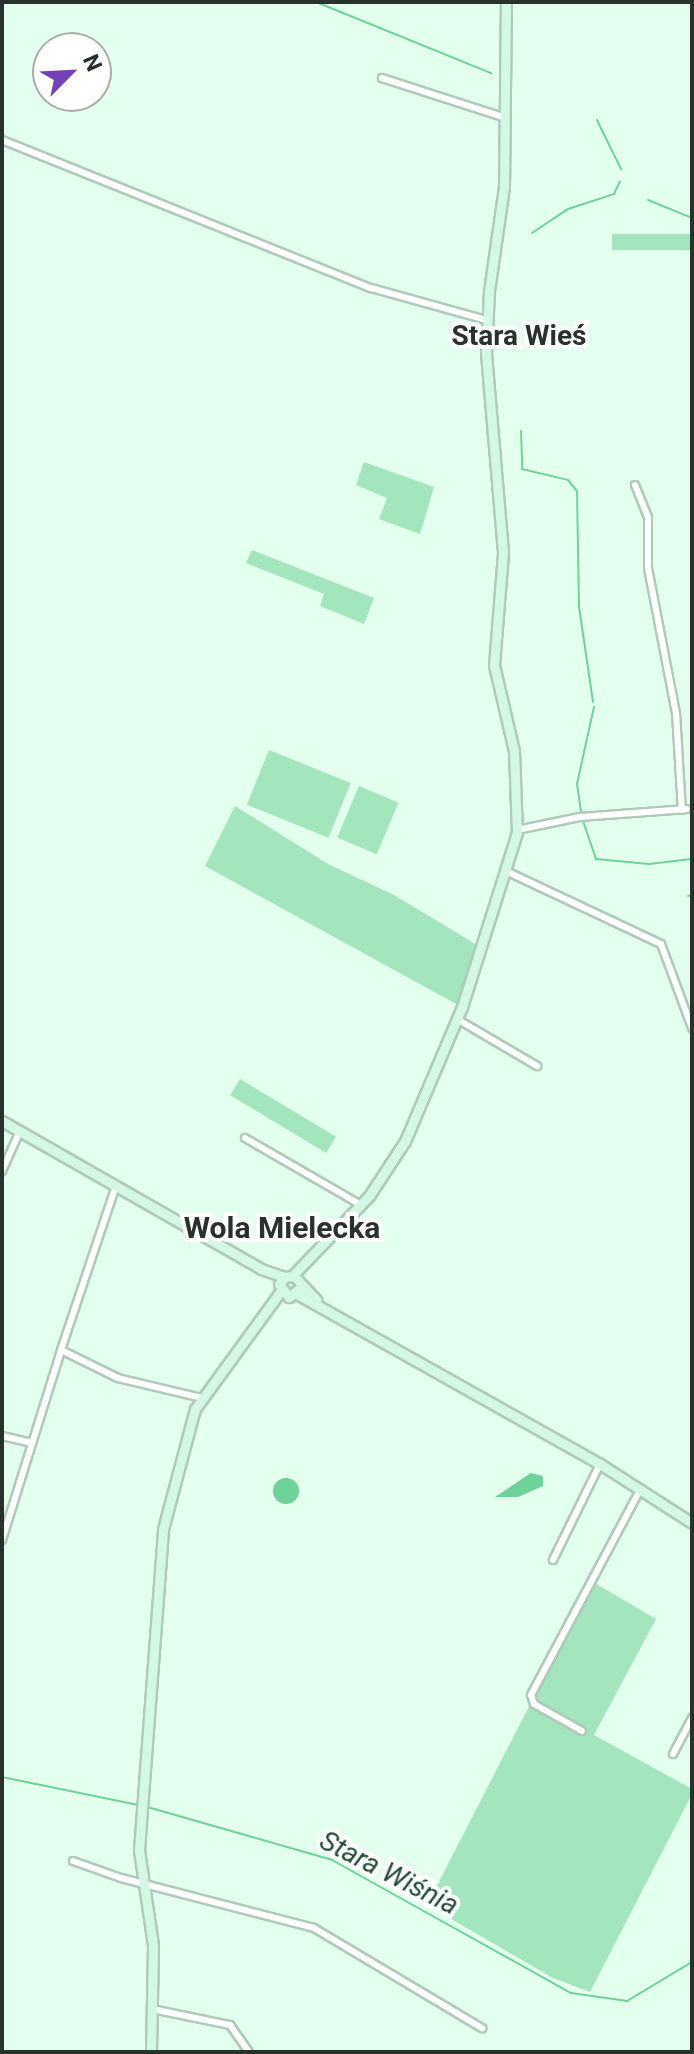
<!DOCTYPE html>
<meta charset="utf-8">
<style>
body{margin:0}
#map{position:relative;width:694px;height:2054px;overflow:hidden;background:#e3ffed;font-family:Roboto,sans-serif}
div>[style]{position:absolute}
.green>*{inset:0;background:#a3e5bc;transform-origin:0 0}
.water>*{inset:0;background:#6ed39a}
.round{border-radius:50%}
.stream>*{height:2px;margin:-1px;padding:0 1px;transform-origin:1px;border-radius:1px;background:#6ed39a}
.roads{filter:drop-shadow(2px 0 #afcab8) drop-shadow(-2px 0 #afcab8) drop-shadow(0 2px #afcab8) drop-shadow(0 -2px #afcab8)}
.street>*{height:6px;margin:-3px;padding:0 3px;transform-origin:3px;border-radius:3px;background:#fff}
.secondary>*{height:9px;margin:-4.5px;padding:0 4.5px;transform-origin:4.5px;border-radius:4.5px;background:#d3f8e3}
span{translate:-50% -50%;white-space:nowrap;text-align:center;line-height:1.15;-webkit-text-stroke:8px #fff;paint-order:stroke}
.neighbourhood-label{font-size:28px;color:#28322b;font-weight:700}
.water-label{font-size:28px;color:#224b34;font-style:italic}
.quarter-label{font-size:30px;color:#28322b;font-weight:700}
.frame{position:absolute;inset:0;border:4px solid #28322b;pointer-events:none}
.north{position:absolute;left:32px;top:32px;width:80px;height:80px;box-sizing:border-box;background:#fff;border:2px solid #a9adaa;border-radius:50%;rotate:66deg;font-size:22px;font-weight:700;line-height:32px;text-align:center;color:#28322b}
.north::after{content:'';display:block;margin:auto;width:28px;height:36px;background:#7441b8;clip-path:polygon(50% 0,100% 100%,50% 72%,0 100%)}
</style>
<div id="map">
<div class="green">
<i style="left:692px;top:234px;width:16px;height:80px;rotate:90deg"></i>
<i style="clip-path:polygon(364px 462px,434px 487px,420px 534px,379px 519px,387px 498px,356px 485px)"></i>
<i style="clip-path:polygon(252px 550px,374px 598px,364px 624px,320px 606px,324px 594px,246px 563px)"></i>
<i style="left:269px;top:750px;width:88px;height:59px;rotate:22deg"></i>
<i style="left:359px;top:786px;width:43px;height:56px;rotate:23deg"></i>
<i style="clip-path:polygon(235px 806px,328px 864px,394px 895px,477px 945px,458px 1005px,205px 866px)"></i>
<i style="left:240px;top:1079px;width:112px;height:19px;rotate:31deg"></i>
<i style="clip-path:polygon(593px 1582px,656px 1619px,594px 1735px,692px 1789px,692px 1794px,590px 1992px,553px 1978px,427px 1905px)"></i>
</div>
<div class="water">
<i style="clip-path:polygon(531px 1473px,543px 1476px,543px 1486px,518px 1497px,495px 1497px)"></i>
<i class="round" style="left:273px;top:1478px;width:26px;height:26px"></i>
</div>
<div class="stream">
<i style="left:316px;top:2px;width:189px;rotate:22.1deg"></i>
<i style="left:597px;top:120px;width:55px;rotate:63.9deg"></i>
<i style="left:648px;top:200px;width:48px;rotate:22.2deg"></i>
<i style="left:532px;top:233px;width:43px;rotate:-33.7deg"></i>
<i style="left:568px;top:209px;width:48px;rotate:-18.1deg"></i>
<i style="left:614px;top:194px;width:14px;rotate:-65deg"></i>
<i style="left:521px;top:431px;width:38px;rotate:88deg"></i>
<i style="left:522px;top:469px;width:47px;rotate:13.4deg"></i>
<i style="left:568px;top:480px;width:14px;rotate:51deg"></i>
<i style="left:577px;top:491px;width:116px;rotate:89deg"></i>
<i style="left:579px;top:607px;width:96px;rotate:81.6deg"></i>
<i style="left:581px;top:812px;width:28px;rotate:-98deg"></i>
<i style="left:577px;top:784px;width:79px;rotate:-77.6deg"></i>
<i style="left:583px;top:821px;width:40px;rotate:71.1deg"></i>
<i style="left:596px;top:859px;width:53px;rotate:5.4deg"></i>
<i style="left:649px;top:864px;width:43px;rotate:-6.6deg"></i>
<i style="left:688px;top:896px;width:4px;rotate:-14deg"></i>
<i style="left:2px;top:1777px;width:139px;rotate:11.6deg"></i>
<i style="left:144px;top:1806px;width:196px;rotate:16deg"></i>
<i style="left:332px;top:1860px;width:274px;rotate:29.1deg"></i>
<i style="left:571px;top:1993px;width:57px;rotate:8.1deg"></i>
<i style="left:627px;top:2001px;width:76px;rotate:-31deg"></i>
</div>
<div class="roads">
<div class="street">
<i style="left:382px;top:78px;width:127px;rotate:17.9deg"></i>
<i style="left:2px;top:140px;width:398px;rotate:21.9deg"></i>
<i style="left:371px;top:288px;width:119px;rotate:15.5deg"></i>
<i style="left:635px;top:485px;width:35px;rotate:68deg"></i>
<i style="left:648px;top:518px;width:50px;rotate:90deg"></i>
<i style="left:648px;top:568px;width:148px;rotate:79.1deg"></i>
<i style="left:676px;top:713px;width:97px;rotate:86.5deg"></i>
<i style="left:517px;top:830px;width:64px;rotate:-11.7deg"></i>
<i style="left:580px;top:817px;width:107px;rotate:-4.3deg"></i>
<i style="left:508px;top:872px;width:169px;rotate:25.2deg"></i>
<i style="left:661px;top:944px;width:90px;rotate:69.7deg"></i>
<i style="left:457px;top:1019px;width:93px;rotate:30.4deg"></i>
<i style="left:245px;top:1138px;width:134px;rotate:30deg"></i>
<i style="left:2px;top:1171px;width:44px;rotate:-65.8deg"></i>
<i style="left:61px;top:1350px;width:173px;rotate:-71.5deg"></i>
<i style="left:2px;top:1436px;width:31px;rotate:13deg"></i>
<i style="left:2px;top:1540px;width:199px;rotate:-72.7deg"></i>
<i style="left:61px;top:1350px;width:64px;rotate:26.2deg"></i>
<i style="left:118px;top:1378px;width:86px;rotate:13.4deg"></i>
<i style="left:553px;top:1560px;width:107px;rotate:-63.9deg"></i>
<i style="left:582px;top:1731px;width:55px;rotate:-150.6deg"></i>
<i style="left:534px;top:1704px;width:9px;rotate:-108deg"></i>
<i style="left:531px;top:1695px;width:234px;rotate:-62deg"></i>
<i style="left:673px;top:1754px;width:41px;rotate:-62.2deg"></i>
<i style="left:73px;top:1861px;width:51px;rotate:19.5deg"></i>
<i style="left:121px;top:1878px;width:199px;rotate:14.5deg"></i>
<i style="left:314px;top:1928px;width:196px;rotate:30.8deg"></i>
<i style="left:152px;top:2009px;width:80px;rotate:11.6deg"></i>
<i style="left:230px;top:2025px;width:33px;rotate:55deg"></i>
</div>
<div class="secondary">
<i style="left:2px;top:1121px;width:298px;rotate:29.7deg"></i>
<i style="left:261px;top:1269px;width:24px;rotate:19deg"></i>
<i style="left:293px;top:1275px;width:110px;rotate:-46.1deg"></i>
<i style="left:369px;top:1196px;width:66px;rotate:-56.8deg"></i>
<i style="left:405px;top:1141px;width:146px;rotate:-67deg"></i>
<i style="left:462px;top:1007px;width:182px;rotate:-72.5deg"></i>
<i style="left:517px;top:833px;width:82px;rotate:-92.1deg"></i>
<i style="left:514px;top:751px;width:88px;rotate:-103.1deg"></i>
<i style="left:494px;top:665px;width:113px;rotate:-85.4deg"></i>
<i style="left:503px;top:552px;width:198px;rotate:-94.9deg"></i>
<i style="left:486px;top:355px;width:64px;rotate:-87.3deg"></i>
<i style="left:489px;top:291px;width:105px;rotate:-81.8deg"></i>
<i style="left:504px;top:187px;width:185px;rotate:-89.4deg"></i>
<i style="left:301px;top:1287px;width:16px;rotate:140deg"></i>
<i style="left:289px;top:1297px;width:16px;rotate:-128deg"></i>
<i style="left:279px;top:1284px;width:9px;rotate:-54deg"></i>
<i style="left:284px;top:1277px;width:10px;rotate:-6deg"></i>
<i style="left:294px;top:1276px;width:33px;rotate:47deg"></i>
<i style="left:297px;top:1294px;width:347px;rotate:29.3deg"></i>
<i style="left:600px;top:1464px;width:109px;rotate:32.7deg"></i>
<i style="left:151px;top:2052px;width:107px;rotate:-88.9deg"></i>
<i style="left:153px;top:1945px;width:96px;rotate:-98.4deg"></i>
<i style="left:139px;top:1850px;width:322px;rotate:-85.7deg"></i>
<i style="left:163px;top:1529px;width:124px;rotate:-75.1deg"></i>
<i style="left:195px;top:1409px;width:145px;rotate:-54deg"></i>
</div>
</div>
<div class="neighbourhood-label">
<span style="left:519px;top:336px">Stara Wieś</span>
</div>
<div class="water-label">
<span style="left:389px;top:1873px;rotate:27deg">Stara Wiśnia</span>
</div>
<div class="quarter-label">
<span style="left:282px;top:1228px">Wola Mielecka</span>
</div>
<div class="frame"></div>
<div class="north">N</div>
</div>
